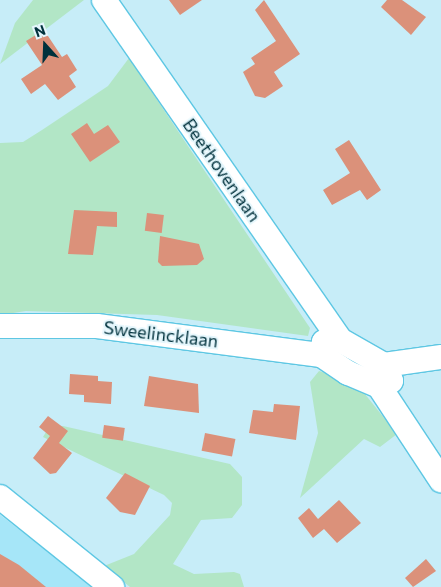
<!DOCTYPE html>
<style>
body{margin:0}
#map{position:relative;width:441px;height:587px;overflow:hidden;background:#c7edf8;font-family:Commissioner,sans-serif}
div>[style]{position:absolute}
.built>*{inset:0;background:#a6e6f8}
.green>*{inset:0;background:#b2e6c6}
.building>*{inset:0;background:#db917a;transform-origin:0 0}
.roads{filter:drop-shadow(1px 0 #5ec7e3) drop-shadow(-1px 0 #5ec7e3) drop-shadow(0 1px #5ec7e3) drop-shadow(0 -1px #5ec7e3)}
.minor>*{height:24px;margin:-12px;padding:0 12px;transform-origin:12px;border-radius:12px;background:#fff}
span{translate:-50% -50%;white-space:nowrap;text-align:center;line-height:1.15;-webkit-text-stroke:4px #e4f6fc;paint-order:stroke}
.street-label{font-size:18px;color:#00313c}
.north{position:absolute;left:20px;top:20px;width:50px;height:50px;-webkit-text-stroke:4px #e4f6fc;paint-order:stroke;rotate:340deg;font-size:14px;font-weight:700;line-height:20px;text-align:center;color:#00313c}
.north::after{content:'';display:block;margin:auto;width:18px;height:22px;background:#00313c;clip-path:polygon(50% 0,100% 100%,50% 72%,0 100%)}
</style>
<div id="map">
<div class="built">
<i style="clip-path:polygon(0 515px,95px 587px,0 587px)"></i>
</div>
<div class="green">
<i style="clip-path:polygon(33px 0,84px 0,0 64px,15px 23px)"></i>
<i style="clip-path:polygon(129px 58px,310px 328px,308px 336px,157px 315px,26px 311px,0 315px,0 143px,23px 142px,42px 130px,108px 86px)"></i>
<i style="clip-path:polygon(319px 371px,356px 383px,397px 434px,380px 447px,364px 439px,300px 498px,318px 433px,310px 382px)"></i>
<i style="clip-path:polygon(63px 426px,230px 464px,242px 477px,242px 505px,232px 518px,201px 520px,173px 564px,194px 574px,234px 572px,240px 574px,244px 587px,130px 587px,104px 566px,134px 554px,170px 515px,172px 503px,164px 495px,43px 437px,49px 427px)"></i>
</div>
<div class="building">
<i style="clip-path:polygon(169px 0,202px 0,180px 15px)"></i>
<i style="clip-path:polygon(264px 0,300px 54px,274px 72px,283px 86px,265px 98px,255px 96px,243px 72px,255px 64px,251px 58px,276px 41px,255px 10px)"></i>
<i style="clip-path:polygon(387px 0,402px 0,426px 17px,411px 35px,381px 7px)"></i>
<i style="clip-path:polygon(44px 30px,62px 57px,67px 54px,77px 70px,69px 76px,76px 87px,58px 100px,45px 84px,31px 94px,21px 79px,42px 65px,26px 41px)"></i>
<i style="clip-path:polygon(87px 123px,94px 134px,108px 125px,120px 142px,90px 162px,71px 134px)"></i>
<i style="clip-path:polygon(349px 140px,381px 190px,367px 200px,360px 190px,332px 205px,323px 190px,350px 173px,335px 149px)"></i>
<i style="clip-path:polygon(74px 210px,117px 212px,117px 227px,97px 226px,93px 255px,68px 254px)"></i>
<i style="left:147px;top:213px;width:17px;height:18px;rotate:7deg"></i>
<i style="clip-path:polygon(160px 236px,199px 244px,204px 259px,197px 265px,162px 266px,158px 262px)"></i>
<i style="clip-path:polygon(70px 374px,98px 376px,98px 381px,112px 382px,111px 404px,84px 402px,84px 395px,69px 394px)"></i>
<i style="clip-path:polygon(149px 376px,198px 384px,199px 413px,144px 406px)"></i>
<i style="clip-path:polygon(274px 404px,300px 406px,296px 440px,249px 433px,253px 410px,273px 412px)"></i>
<i style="clip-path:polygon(48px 416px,68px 431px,59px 443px,72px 453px,56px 473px,50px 474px,33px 458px,50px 436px,39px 427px)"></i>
<i style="left:104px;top:425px;width:21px;height:13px;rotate:8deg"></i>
<i style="left:205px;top:433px;width:31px;height:18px;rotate:11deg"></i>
<i style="clip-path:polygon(125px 473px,150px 486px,135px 515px,120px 512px,106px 498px)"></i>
<i style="clip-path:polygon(339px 500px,361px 523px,337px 543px,324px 529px,313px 538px,298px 518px,309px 508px,318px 519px)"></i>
<i style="clip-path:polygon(0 554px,19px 565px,46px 587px,0 587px)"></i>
<i style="clip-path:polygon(426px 559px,436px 571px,413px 587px,405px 578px)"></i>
</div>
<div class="roads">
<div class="minor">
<i style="left:104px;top:0;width:414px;rotate:55.2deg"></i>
<i style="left:0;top:326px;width:97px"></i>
<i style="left:97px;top:326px;width:226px;rotate:7.4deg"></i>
<i style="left:340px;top:340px;width:51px;rotate:29.6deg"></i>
<i style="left:384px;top:365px;width:17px;rotate:66deg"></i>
<i style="left:391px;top:381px;width:13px;rotate:157deg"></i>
<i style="left:379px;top:386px;width:34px;rotate:-157deg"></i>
<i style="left:348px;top:373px;width:32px;rotate:-146deg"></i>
<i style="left:321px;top:355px;width:13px;rotate:-77deg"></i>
<i style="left:324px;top:342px;width:16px;rotate:-7deg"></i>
<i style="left:384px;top:365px;width:58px;rotate:-8deg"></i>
<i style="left:379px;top:386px;width:113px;rotate:56.6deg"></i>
<i style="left:0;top:497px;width:144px;rotate:38.8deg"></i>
</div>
</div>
<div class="street-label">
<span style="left:222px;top:170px;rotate:55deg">Beethovenlaan</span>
<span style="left:161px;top:334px;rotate:7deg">Sweelincklaan</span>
</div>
<div class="north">N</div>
</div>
